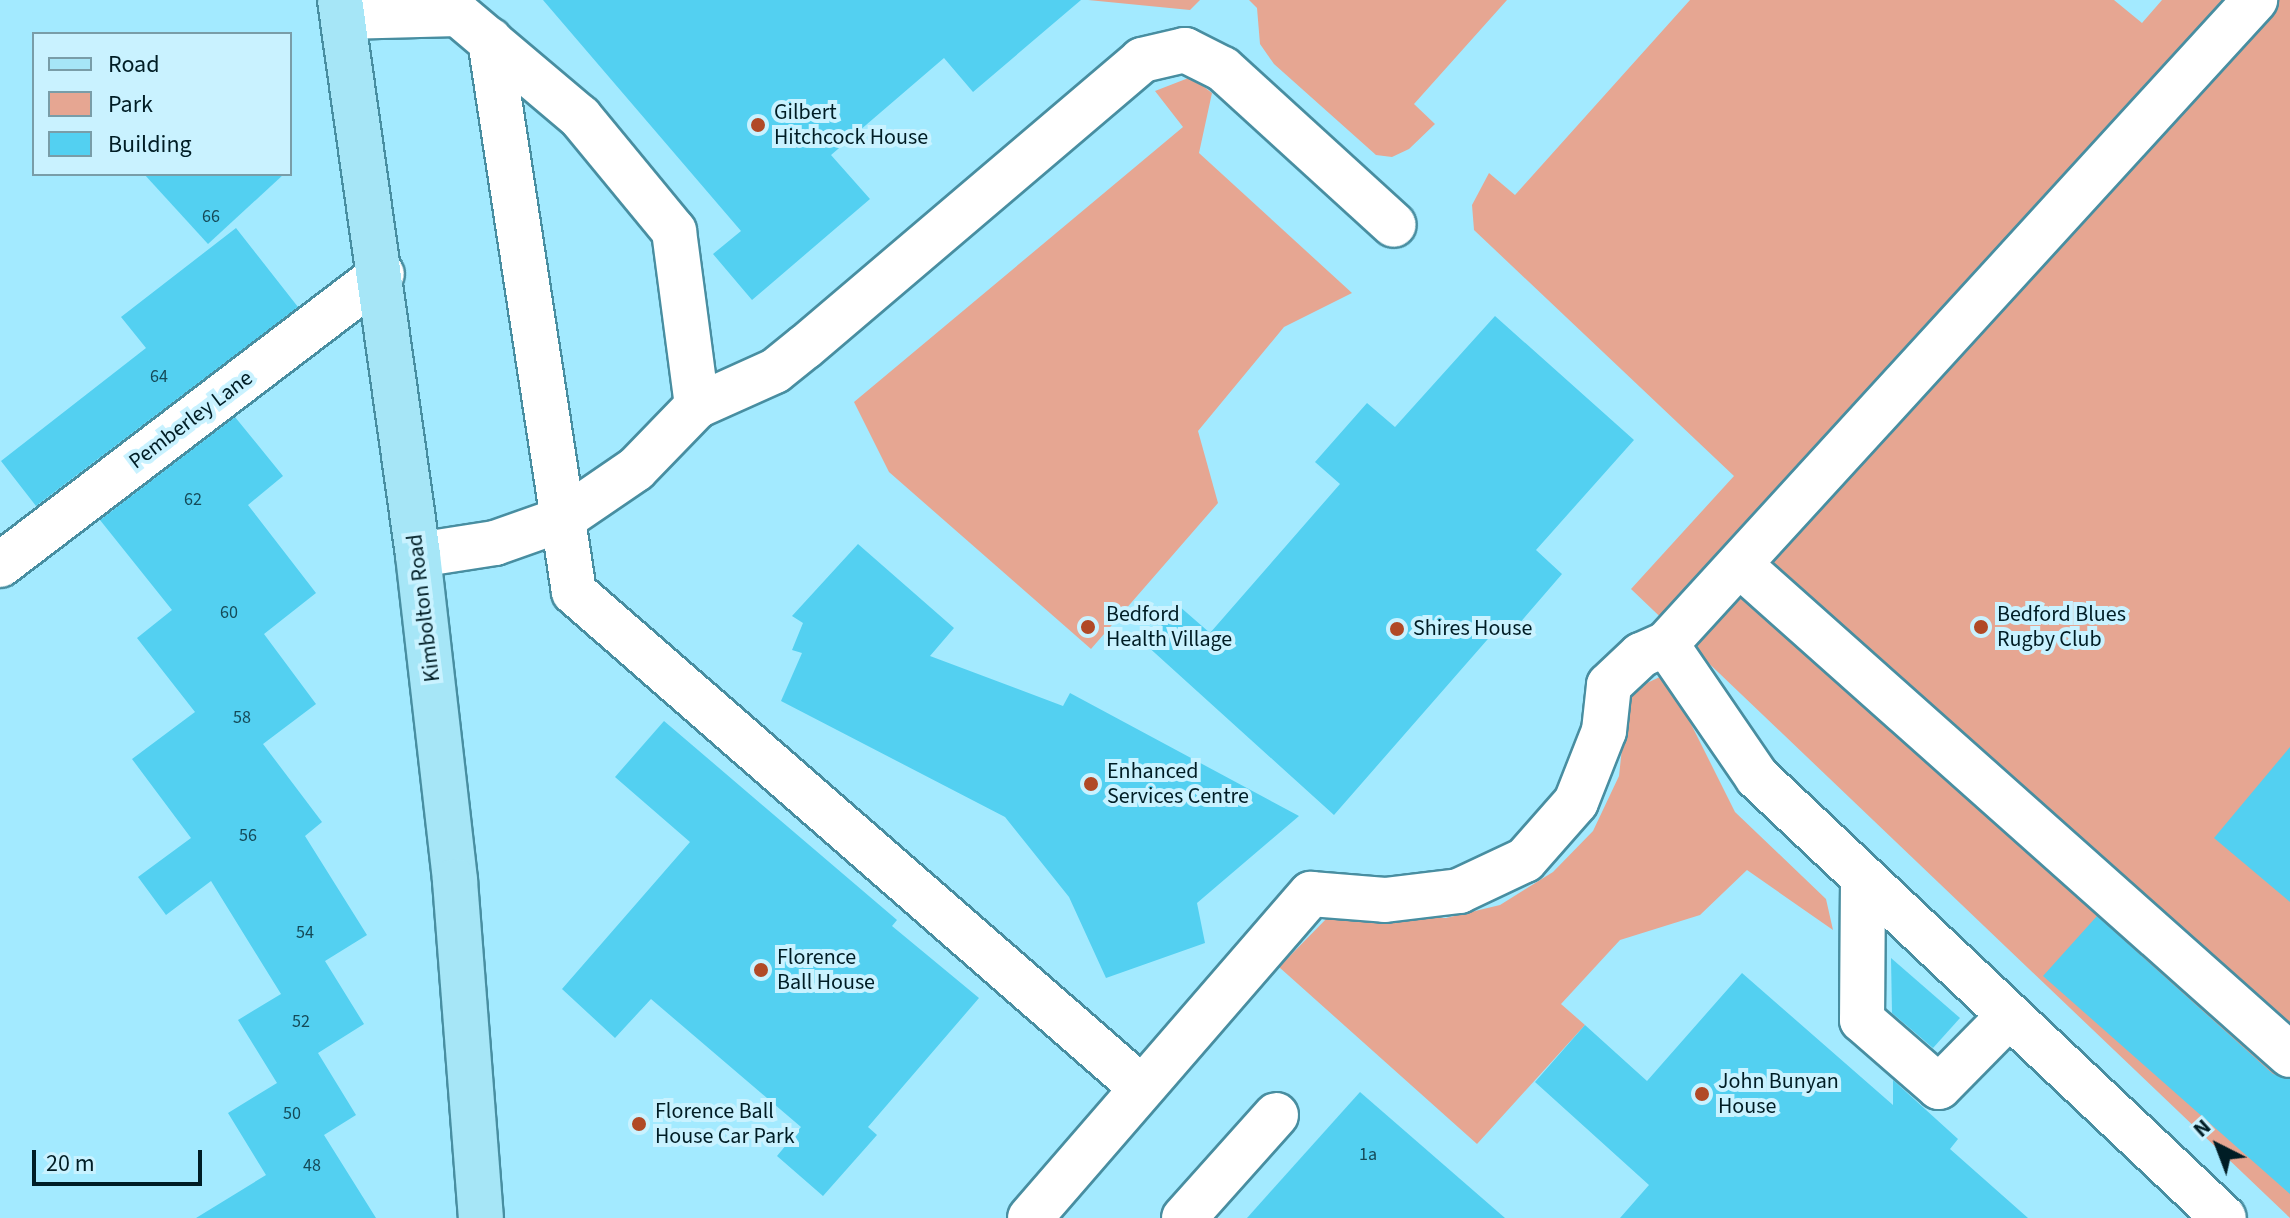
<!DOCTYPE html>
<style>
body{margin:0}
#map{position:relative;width:2290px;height:1218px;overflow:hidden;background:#a3eaff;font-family:"Source Sans 3",sans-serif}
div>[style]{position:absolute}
.green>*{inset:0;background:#e6a692}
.building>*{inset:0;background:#53d0f1}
.roads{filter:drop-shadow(2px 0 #488ea1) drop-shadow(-2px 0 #488ea1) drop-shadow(0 2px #488ea1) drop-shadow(0 -2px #488ea1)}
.minor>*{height:44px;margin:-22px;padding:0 22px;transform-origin:22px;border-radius:22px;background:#fff}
.major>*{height:44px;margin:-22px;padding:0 22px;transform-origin:22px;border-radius:22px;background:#a6e6f7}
.dots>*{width:22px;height:22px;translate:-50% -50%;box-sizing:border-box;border:4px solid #c9f2ff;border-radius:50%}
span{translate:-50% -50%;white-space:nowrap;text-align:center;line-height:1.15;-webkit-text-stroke:8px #c9f2ff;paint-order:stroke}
.number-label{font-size:18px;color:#154a58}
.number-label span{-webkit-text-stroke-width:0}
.poi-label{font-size:22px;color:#001d25}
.left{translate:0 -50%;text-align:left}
.street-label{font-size:22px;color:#001d25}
.legend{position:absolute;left:32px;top:32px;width:260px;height:144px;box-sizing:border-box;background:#c9f2ff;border:2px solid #799da8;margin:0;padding:10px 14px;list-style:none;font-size:24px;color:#001d25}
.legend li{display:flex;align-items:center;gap:16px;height:40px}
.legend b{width:40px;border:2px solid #799da8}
.north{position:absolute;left:2178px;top:1106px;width:80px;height:80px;-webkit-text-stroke:6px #c9f2ff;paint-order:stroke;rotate:318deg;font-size:22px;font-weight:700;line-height:32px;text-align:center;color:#001d25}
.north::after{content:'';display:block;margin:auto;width:28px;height:36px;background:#001d25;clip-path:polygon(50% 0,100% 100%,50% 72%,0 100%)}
.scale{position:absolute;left:32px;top:1150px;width:170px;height:36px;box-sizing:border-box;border:4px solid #001d25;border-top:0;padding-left:10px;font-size:24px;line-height:28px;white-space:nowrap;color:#001d25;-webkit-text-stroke:6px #c9f2ff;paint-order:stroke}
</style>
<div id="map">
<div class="green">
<i style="clip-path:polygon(1088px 0,1200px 0,1190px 10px)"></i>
<i style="clip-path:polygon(1249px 0,1507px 0,1414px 104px,1435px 124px,1409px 149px,1392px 157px,1376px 155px,1274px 64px,1260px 44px,1257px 8px)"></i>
<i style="clip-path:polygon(1690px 0,2114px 0,2142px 23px,2162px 0,2290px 0,2290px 1218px,1631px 589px,1734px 476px,1474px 230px,1472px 205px,1489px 173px,1515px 195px)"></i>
<i style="clip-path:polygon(1191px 77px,1212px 93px,1199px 153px,1352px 293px,1284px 327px,1198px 431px,1218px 503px,1091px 649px,889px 472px,854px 402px,1183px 127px,1155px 91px)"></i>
<i style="clip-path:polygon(1666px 674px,1735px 812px,1826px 899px,1833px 930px,1747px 870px,1700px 915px,1620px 940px,1561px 1004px,1585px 1025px,1477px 1144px,1279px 967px,1330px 915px,1446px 918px,1500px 905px,1553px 872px,1593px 831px,1619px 776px,1628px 692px)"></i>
</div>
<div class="building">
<i style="clip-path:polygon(543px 0,1081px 0,973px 92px,944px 58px,831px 155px,870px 199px,752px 300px,713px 254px,741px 231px)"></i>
<i style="clip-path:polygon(144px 174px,284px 174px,208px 244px)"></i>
<i style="clip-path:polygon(236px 228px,298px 307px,36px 506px,1px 461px,146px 348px,121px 317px)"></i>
<i style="clip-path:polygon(1495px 316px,1634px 440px,1536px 550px,1562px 574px,1511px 633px,1501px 624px,1334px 815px,1145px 644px,1179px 606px,1210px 633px,1340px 484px,1315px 462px,1367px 403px,1395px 427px)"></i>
<i style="clip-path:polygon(235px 417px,283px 476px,248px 505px,316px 593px,264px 634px,316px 704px,263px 744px,322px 822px,305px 836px,367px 935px,325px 961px,364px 1024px,318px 1053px,356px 1115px,324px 1135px,376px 1218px,196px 1218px,266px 1175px,228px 1113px,277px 1083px,238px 1020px,281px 994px,211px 881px,166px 915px,138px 877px,191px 838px,132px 759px,195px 712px,137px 638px,172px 610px,100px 520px)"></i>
<i style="clip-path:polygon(858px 544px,954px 628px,930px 656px,1063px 706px,1070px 693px,1299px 816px,1197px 903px,1205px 943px,1106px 978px,1069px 897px,1005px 817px,781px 701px,802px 653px,792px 650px,803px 623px,792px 616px)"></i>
<i style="clip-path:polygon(664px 721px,897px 920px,892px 926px,979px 998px,868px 1127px,877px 1135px,823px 1196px,777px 1156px,801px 1127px,651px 999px,615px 1038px,562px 989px,690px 842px,615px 777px)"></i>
<i style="clip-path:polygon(2290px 747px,2290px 902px,2214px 838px)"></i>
<i style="clip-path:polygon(2097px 916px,2273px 1074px,2290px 1079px,2290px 1194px,2043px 976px)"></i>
<i style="clip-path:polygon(1891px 958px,1960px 1018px,1933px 1048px,1892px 1013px)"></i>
<i style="clip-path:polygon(1742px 973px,1893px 1105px,1893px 1080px,1958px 1139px,1950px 1149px,2028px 1218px,1620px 1218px,1649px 1185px,1535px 1082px,1585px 1025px,1647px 1081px)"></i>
<i style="clip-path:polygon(1360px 1092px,1505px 1218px,1247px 1218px)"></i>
</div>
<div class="roads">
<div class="minor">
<i style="left:343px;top:17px;width:115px;rotate:-1.5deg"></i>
<i style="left:458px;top:14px;width:160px;rotate:40.2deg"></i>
<i style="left:580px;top:117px;width:148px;rotate:50.5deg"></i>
<i style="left:674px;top:231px;width:177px;rotate:82.5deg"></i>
<i style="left:697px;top:406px;width:88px;rotate:134.1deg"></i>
<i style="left:636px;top:469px;width:88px;rotate:145.6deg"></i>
<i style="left:563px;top:519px;width:72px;rotate:160.6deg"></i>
<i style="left:495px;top:543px;width:78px;rotate:171.1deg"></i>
<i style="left:490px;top:40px;width:558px;rotate:81.35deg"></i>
<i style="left:574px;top:592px;width:754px;rotate:41.13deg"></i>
<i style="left:697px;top:406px;width:85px;rotate:-24.2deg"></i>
<i style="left:775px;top:371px;width:38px;rotate:-39deg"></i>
<i style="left:805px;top:347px;width:443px;rotate:-40.4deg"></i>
<i style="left:1142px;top:60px;width:44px;rotate:-13.1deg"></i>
<i style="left:1185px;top:50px;width:42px;rotate:26.6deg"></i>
<i style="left:1223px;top:69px;width:231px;rotate:42.4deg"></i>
<i style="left:0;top:565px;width:480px;rotate:-37.3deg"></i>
<i style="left:1741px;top:566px;width:735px;rotate:41.69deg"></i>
<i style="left:1666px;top:644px;width:873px;rotate:-47.55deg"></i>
<i style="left:1863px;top:880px;width:140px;rotate:90.4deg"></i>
<i style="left:1862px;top:1020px;width:102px;rotate:41deg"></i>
<i style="left:1939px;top:1087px;width:100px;rotate:-45.4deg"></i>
<i style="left:1030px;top:1218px;width:429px;rotate:-49.1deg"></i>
<i style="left:1311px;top:894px;width:74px;rotate:4.6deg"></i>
<i style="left:1385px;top:900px;width:75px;rotate:-6.9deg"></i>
<i style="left:1459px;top:891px;width:73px;rotate:-25.2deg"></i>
<i style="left:1525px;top:860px;width:77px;rotate:-48.7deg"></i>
<i style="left:1576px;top:802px;width:76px;rotate:-68.5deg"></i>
<i style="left:1604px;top:731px;width:46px;rotate:-83.8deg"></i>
<i style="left:1609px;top:685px;width:44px;rotate:-43.2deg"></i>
<i style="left:1641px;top:655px;width:27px;rotate:-24deg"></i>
<i style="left:1666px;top:644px;width:161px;rotate:55.6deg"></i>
<i style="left:1757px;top:777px;width:642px;rotate:43.36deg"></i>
<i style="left:1184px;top:1218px;width:138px;rotate:-48.2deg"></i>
</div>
<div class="major">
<i style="left:340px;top:0;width:560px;rotate:82deg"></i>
<i style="left:418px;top:555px;width:328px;rotate:83.5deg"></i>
<i style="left:455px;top:881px;width:338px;rotate:85.6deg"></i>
</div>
</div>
<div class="dots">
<i style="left:758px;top:125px;background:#b14926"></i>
<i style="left:1088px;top:627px;background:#b14926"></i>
<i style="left:1981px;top:627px;background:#b14926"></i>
<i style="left:1397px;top:629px;background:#b14926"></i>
<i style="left:1091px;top:784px;background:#b14926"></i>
<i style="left:761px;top:970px;background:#b14926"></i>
<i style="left:1702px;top:1094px;background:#b14926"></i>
<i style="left:639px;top:1124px;background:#b14926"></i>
</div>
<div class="number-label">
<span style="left:211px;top:217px">66</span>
<span style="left:159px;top:377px">64</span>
<span style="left:193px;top:500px">62</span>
<span style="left:229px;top:613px">60</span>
<span style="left:242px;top:718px">58</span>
<span style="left:248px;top:836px">56</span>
<span style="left:305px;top:933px">54</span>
<span style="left:301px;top:1022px">52</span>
<span style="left:292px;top:1114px">50</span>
<span style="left:1368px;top:1155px">1a</span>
<span style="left:312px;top:1166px">48</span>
</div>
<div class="poi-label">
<span class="left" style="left:774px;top:125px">Gilbert<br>Hitchcock House</span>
<span class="left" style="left:1106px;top:627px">Bedford<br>Health Village</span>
<span class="left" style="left:1997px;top:627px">Bedford Blues<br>Rugby Club</span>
<span class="left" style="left:1413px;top:629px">Shires House</span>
<span class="left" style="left:1107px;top:784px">Enhanced<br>Services Centre</span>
<span class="left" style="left:777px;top:970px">Florence<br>Ball House</span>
<span class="left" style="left:1718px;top:1094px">John Bunyan<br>House</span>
<span class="left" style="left:655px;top:1124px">Florence Ball<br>House Car Park</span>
</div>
<div class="street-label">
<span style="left:191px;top:420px;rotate:-37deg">Pemberley Lane</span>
<span style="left:424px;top:608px;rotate:-97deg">Kimbolton Road</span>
</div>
<ul class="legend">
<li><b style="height:10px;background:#a6e6f7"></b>Road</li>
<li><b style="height:22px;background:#e6a692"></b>Park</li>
<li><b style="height:22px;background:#53d0f1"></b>Building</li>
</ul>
<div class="north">N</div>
<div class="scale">20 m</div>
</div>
